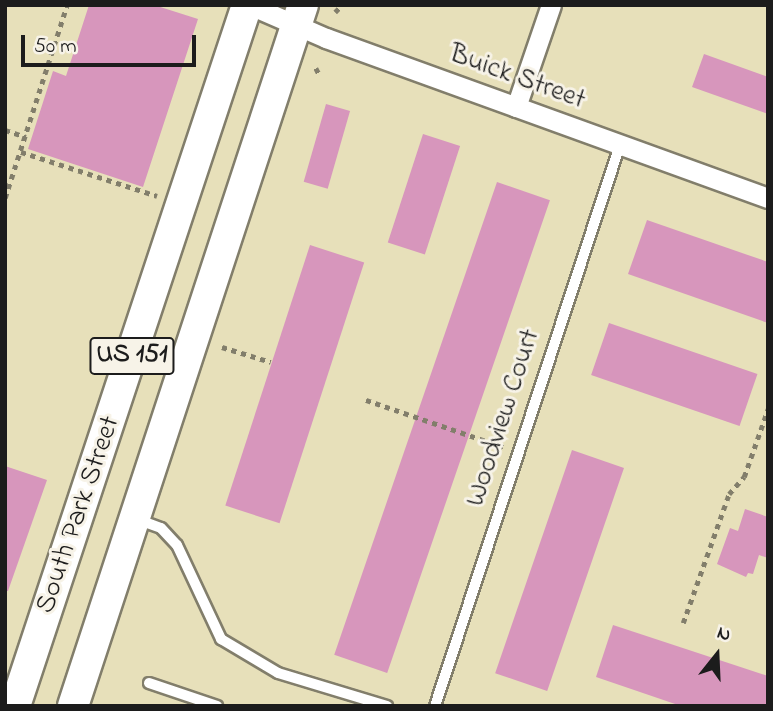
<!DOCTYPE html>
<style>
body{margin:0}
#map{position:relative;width:773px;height:711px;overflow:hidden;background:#e7e0ba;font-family:"Indie Flower",sans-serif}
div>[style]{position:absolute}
.building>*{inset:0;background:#d796bc;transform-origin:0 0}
.path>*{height:4.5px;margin-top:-2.25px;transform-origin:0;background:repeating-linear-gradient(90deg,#827e6b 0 5px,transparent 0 10px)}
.roads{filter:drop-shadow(2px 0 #827e6b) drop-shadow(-2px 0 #827e6b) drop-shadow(0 2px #827e6b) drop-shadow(0 -2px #827e6b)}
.service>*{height:10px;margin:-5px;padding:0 5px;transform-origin:5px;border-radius:5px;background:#fff}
.minor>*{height:19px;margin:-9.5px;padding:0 9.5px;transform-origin:9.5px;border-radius:9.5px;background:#fff}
.primary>*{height:30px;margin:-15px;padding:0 15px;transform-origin:15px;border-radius:15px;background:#fff}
span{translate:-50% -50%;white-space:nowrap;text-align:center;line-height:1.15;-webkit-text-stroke:6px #f7f3e8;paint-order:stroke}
.shield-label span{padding:2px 5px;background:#f7f3e8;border:2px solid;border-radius:5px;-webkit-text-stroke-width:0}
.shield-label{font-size:26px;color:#1c1c1c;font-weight:700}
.street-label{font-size:28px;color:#1c1c1c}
.frame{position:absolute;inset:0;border:7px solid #1c1c1c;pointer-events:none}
.north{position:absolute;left:682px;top:620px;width:70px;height:70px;-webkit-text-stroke:5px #f7f3e8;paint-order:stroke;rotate:18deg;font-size:19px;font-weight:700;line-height:28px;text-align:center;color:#1c1c1c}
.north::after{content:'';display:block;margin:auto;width:24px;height:32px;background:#1c1c1c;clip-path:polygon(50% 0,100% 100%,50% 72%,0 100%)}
.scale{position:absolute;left:21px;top:35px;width:175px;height:32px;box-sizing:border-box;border:4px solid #1c1c1c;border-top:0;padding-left:9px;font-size:21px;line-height:24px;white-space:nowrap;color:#1c1c1c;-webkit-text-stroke:5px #f7f3e8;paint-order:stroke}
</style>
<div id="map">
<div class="building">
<i style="clip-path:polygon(89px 5px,154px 5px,198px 19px,143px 187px,28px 149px,53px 71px,66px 76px)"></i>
<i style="clip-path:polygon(704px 54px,768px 77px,768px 114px,692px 87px)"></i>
<i style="left:326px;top:104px;width:25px;height:81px;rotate:16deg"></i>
<i style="left:423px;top:134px;width:39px;height:114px;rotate:18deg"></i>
<i style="left:497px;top:182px;width:56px;height:500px;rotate:19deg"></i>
<i style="clip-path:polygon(647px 220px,768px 262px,768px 323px,628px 274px)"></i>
<i style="left:310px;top:245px;width:57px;height:274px;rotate:18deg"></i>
<i style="left:609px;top:323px;width:157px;height:55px;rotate:19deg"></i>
<i style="left:572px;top:450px;width:55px;height:236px;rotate:19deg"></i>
<i style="clip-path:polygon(5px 466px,47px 480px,8px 591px,5px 591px)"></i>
<i style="clip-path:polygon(745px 509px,768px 517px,768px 558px,759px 555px,753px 574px,748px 573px,746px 577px,717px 564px,730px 528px,738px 531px)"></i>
<i style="clip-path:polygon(613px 625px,768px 676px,768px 706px,681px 706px,596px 677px)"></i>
</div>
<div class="path">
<i style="left:335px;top:12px;width:10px;rotate:-45deg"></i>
<i style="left:316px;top:68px;width:7px;rotate:63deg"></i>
<i style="left:5px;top:130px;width:22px;rotate:18deg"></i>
<i style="left:21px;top:152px;width:143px;rotate:17.9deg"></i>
<i style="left:5px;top:198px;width:203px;rotate:-72.2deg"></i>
<i style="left:222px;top:347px;width:51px;rotate:17deg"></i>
<i style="left:366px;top:400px;width:148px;rotate:18.9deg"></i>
<i style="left:683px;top:623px;width:137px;rotate:-70.4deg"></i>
<i style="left:729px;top:494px;width:23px;rotate:-49deg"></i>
<i style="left:744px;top:477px;width:72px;rotate:-70.6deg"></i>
</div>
<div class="roads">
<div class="service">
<i style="left:139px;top:520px;width:23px;rotate:20deg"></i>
<i style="left:161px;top:528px;width:23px;rotate:47deg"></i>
<i style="left:177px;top:545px;width:104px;rotate:64.9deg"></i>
<i style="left:221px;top:639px;width:66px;rotate:30.8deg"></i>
<i style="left:278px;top:673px;width:114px;rotate:16.8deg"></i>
<i style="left:149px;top:683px;width:72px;rotate:18.7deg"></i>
<i style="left:435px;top:706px;width:591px;rotate:-71.75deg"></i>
</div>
<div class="minor">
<i style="left:250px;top:5px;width:83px;rotate:23.5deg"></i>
<i style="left:326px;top:38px;width:470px;rotate:19.9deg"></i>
<i style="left:516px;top:107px;width:108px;rotate:-71.1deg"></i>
</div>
<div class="primary">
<i style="left:15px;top:706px;width:738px;rotate:-71.69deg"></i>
<i style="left:73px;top:706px;width:738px;rotate:-71.84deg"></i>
</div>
</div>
<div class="shield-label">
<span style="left:132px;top:356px">US 151</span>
</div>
<div class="street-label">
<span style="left:517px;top:78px;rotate:20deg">Buick Street</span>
<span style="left:504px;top:418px;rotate:-72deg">Woodview Court</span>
<span style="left:79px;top:515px;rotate:-71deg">South Park Street</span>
</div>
<div class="frame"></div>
<div class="north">N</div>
<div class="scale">50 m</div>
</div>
